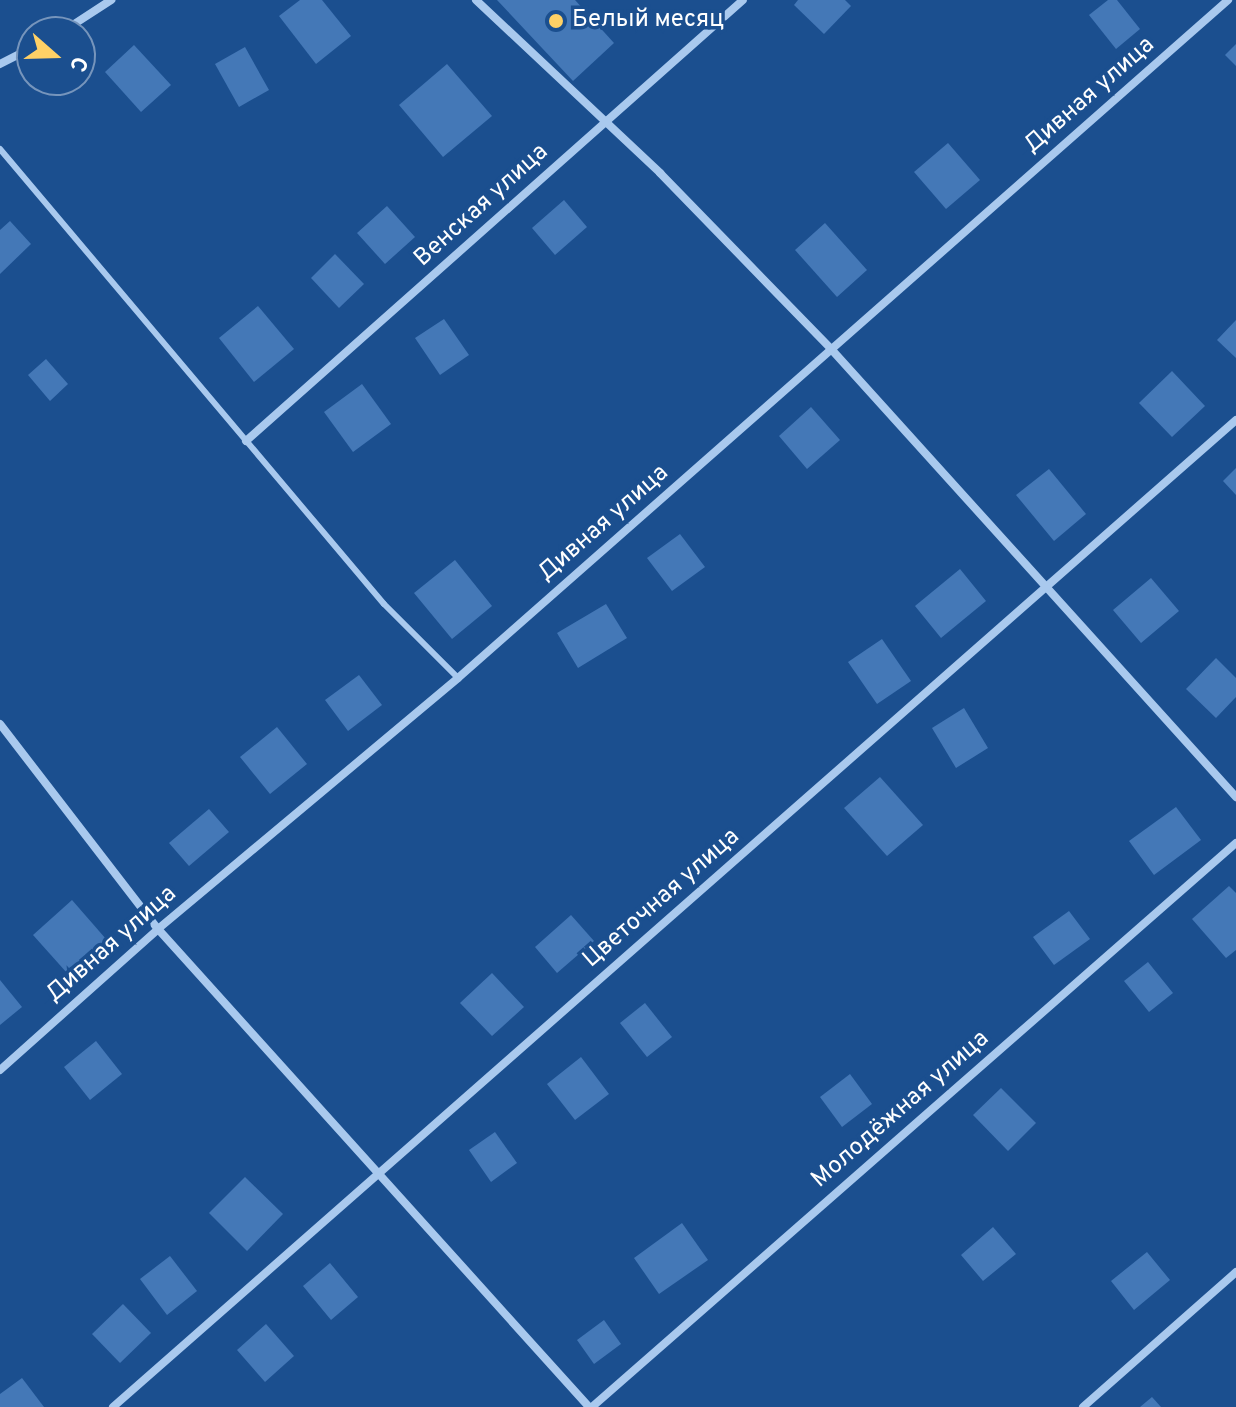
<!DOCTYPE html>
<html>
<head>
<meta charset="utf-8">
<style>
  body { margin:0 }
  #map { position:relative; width:1236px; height:1407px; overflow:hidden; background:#1b4f8f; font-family:Overpass,sans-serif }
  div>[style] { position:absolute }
  .building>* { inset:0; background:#4478b7 }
  .lane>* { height:6px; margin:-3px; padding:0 3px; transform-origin:3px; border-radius:3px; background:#a9c9ee }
  .street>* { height:8px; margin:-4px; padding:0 4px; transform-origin:4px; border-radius:4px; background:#a9c9ee }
  .dots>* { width:22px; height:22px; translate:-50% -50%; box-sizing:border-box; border:4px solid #1b4f8f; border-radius:50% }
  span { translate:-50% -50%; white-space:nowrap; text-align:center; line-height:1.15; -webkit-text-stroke:7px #1b4f8f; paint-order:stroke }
  .poi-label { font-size:24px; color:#fff }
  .left { translate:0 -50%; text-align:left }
  .street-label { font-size:24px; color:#fff }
  .north { position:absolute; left:16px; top:16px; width:80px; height:80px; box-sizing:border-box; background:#1b4f8f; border:2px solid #7695bc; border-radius:50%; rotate:110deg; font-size:22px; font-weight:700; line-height:32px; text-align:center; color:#fff }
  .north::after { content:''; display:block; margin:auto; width:28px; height:36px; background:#ffd166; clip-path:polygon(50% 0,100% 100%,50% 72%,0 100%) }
</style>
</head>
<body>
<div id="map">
  <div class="building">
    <i style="clip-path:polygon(300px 0,322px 0,351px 36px,316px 64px,279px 16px)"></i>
    <i style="clip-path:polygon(497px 0,575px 0,614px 43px,573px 81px)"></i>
    <i style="clip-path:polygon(798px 0,845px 0,851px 6px,824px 34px,794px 5px)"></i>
    <i style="clip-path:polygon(1108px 0,1117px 0,1140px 29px,1116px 49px,1089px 15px)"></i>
    <i style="clip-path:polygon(1236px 44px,1236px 66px,1225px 55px)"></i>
    <i style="clip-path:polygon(134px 45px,171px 85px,141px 112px,105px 72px)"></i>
    <i style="clip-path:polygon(245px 47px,269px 90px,239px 107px,215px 64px)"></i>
    <i style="clip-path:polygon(447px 64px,492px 116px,443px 157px,399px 105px)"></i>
    <i style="clip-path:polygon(948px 143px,980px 180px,946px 209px,914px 172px)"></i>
    <i style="clip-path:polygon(564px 200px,587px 227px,555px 255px,532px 228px)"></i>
    <i style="clip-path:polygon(387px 206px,415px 237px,385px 264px,357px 233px)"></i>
    <i style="clip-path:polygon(10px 221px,31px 244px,0 274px,0 230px)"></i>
    <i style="clip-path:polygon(825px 223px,867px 270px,837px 297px,795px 250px)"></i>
    <i style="clip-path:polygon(335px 254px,364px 284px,339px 308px,311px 278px)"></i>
    <i style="clip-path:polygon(258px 306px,294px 349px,254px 382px,219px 338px)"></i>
    <i style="clip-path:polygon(444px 319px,469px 355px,440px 375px,415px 338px)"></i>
    <i style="clip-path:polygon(1236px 320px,1236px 358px,1217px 340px)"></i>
    <i style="clip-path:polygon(46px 359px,68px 384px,50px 401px,28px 375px)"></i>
    <i style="clip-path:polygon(1172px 371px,1205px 406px,1172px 437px,1139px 403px)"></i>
    <i style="clip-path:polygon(362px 384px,391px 424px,353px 452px,324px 412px)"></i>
    <i style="clip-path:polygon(811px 407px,840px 440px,807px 469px,779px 436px)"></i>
    <i style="clip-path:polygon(1236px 468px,1236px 495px,1223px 481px)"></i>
    <i style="clip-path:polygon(1049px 469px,1086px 514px,1054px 541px,1016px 495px)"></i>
    <i style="clip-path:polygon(680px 534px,705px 567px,672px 591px,647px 558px)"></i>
    <i style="clip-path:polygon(455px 560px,492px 606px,452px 639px,414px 593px)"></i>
    <i style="clip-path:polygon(960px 569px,986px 601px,941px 638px,915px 606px)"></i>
    <i style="clip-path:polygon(1151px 578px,1179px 611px,1141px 643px,1113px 610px)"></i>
    <i style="clip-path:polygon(606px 604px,627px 638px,578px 668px,557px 633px)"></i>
    <i style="clip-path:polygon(882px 639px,911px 681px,877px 704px,848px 662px)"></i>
    <i style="clip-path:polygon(1216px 658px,1236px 678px,1236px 697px,1216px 718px,1186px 689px)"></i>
    <i style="clip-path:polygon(359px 675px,382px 705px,348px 731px,325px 700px)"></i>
    <i style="clip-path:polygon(964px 708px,988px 748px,956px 768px,932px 728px)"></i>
    <i style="clip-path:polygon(277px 727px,307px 764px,270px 794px,240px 757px)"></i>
    <i style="clip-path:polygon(880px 777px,923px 825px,887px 856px,844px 808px)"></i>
    <i style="clip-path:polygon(1176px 807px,1201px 840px,1154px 875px,1129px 841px)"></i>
    <i style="clip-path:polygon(209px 809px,229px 832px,189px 866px,169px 843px)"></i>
    <i style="clip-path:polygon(1229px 886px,1236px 893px,1236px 950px,1226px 958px,1192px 919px)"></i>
    <i style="clip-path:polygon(72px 900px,106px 939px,67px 973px,33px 935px)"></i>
    <i style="clip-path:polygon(1069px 911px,1090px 939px,1054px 965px,1033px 937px)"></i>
    <i style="clip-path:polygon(571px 915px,594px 941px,557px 973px,535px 947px)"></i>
    <i style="clip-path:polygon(1148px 962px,1173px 993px,1149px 1012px,1124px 981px)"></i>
    <i style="clip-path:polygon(492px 973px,524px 1007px,492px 1036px,460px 1003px)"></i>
    <i style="clip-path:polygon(0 980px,22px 1007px,0 1025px)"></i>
    <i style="clip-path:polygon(645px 1003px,672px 1037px,647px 1057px,620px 1023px)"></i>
    <i style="clip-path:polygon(96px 1041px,122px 1074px,90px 1100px,64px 1067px)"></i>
    <i style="clip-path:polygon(581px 1057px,609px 1094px,575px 1120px,547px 1084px)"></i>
    <i style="clip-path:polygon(850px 1074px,872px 1104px,842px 1127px,820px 1097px)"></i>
    <i style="clip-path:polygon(1001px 1088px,1036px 1123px,1008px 1151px,973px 1115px)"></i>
    <i style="clip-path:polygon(495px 1132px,517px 1163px,491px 1182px,469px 1150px)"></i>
    <i style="clip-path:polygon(245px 1177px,283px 1214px,247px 1251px,209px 1213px)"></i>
    <i style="clip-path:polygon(682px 1223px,708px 1260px,659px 1294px,634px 1258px)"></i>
    <i style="clip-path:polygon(993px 1227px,1016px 1254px,983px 1281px,961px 1255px)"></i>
    <i style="clip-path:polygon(1147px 1252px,1170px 1280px,1134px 1310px,1111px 1281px)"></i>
    <i style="clip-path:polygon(170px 1256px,197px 1291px,167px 1315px,140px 1279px)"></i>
    <i style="clip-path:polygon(330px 1263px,358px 1297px,331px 1320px,303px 1286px)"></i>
    <i style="clip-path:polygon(123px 1304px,151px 1333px,120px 1363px,92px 1334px)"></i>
    <i style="clip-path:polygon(604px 1320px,621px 1344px,594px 1364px,577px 1340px)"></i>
    <i style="clip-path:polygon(266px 1324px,294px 1356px,265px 1382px,237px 1350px)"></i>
    <i style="clip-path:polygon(22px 1378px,44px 1407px,0 1407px,0 1394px)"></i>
    <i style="clip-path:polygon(1152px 1397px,1161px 1407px,1140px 1407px)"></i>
  </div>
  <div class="lane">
    <i style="left:0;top:149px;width:595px;rotate:49.84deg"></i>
    <i style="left:384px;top:604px;width:105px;rotate:45deg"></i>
  </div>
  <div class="street">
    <i style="left:476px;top:0;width:253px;rotate:43.2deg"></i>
    <i style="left:660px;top:173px;width:247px;rotate:45.8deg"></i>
    <i style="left:832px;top:350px;width:603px;rotate:47.89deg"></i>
    <i style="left:62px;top:32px;width:59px;rotate:-33.1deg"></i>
    <i style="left:0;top:64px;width:36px;rotate:-27deg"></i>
    <i style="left:246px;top:441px;width:664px;rotate:-41.58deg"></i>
    <i style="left:0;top:724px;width:259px;rotate:52.4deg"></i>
    <i style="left:158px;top:929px;width:644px;rotate:47.96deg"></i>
    <i style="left:0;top:1070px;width:212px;rotate:-41.7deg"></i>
    <i style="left:158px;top:929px;width:391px;rotate:-39.9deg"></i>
    <i style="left:458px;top:678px;width:1026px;rotate:-41.36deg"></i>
    <i style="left:113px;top:1407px;width:1495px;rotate:-41.31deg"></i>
    <i style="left:592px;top:1407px;width:856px;rotate:-41.21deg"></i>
    <i style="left:1083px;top:1407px;width:204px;rotate:-41.4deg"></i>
  </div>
  <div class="dots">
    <i style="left:556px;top:21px;background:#ffd166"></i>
  </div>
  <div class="poi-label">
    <span class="left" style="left:572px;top:21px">Белый месяц</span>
  </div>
  <div class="street-label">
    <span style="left:1090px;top:96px;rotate:-41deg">Дивная улица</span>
    <span style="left:482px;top:206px;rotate:-42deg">Венская улица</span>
    <span style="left:604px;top:524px;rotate:-41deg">Дивная улица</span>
    <span style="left:662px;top:899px;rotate:-41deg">Цветочная улица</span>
    <span style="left:112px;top:945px;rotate:-41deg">Дивная улица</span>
    <span style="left:901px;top:1110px;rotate:-41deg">Молодёжная улица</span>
  </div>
  <div class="north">С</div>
</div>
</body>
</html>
